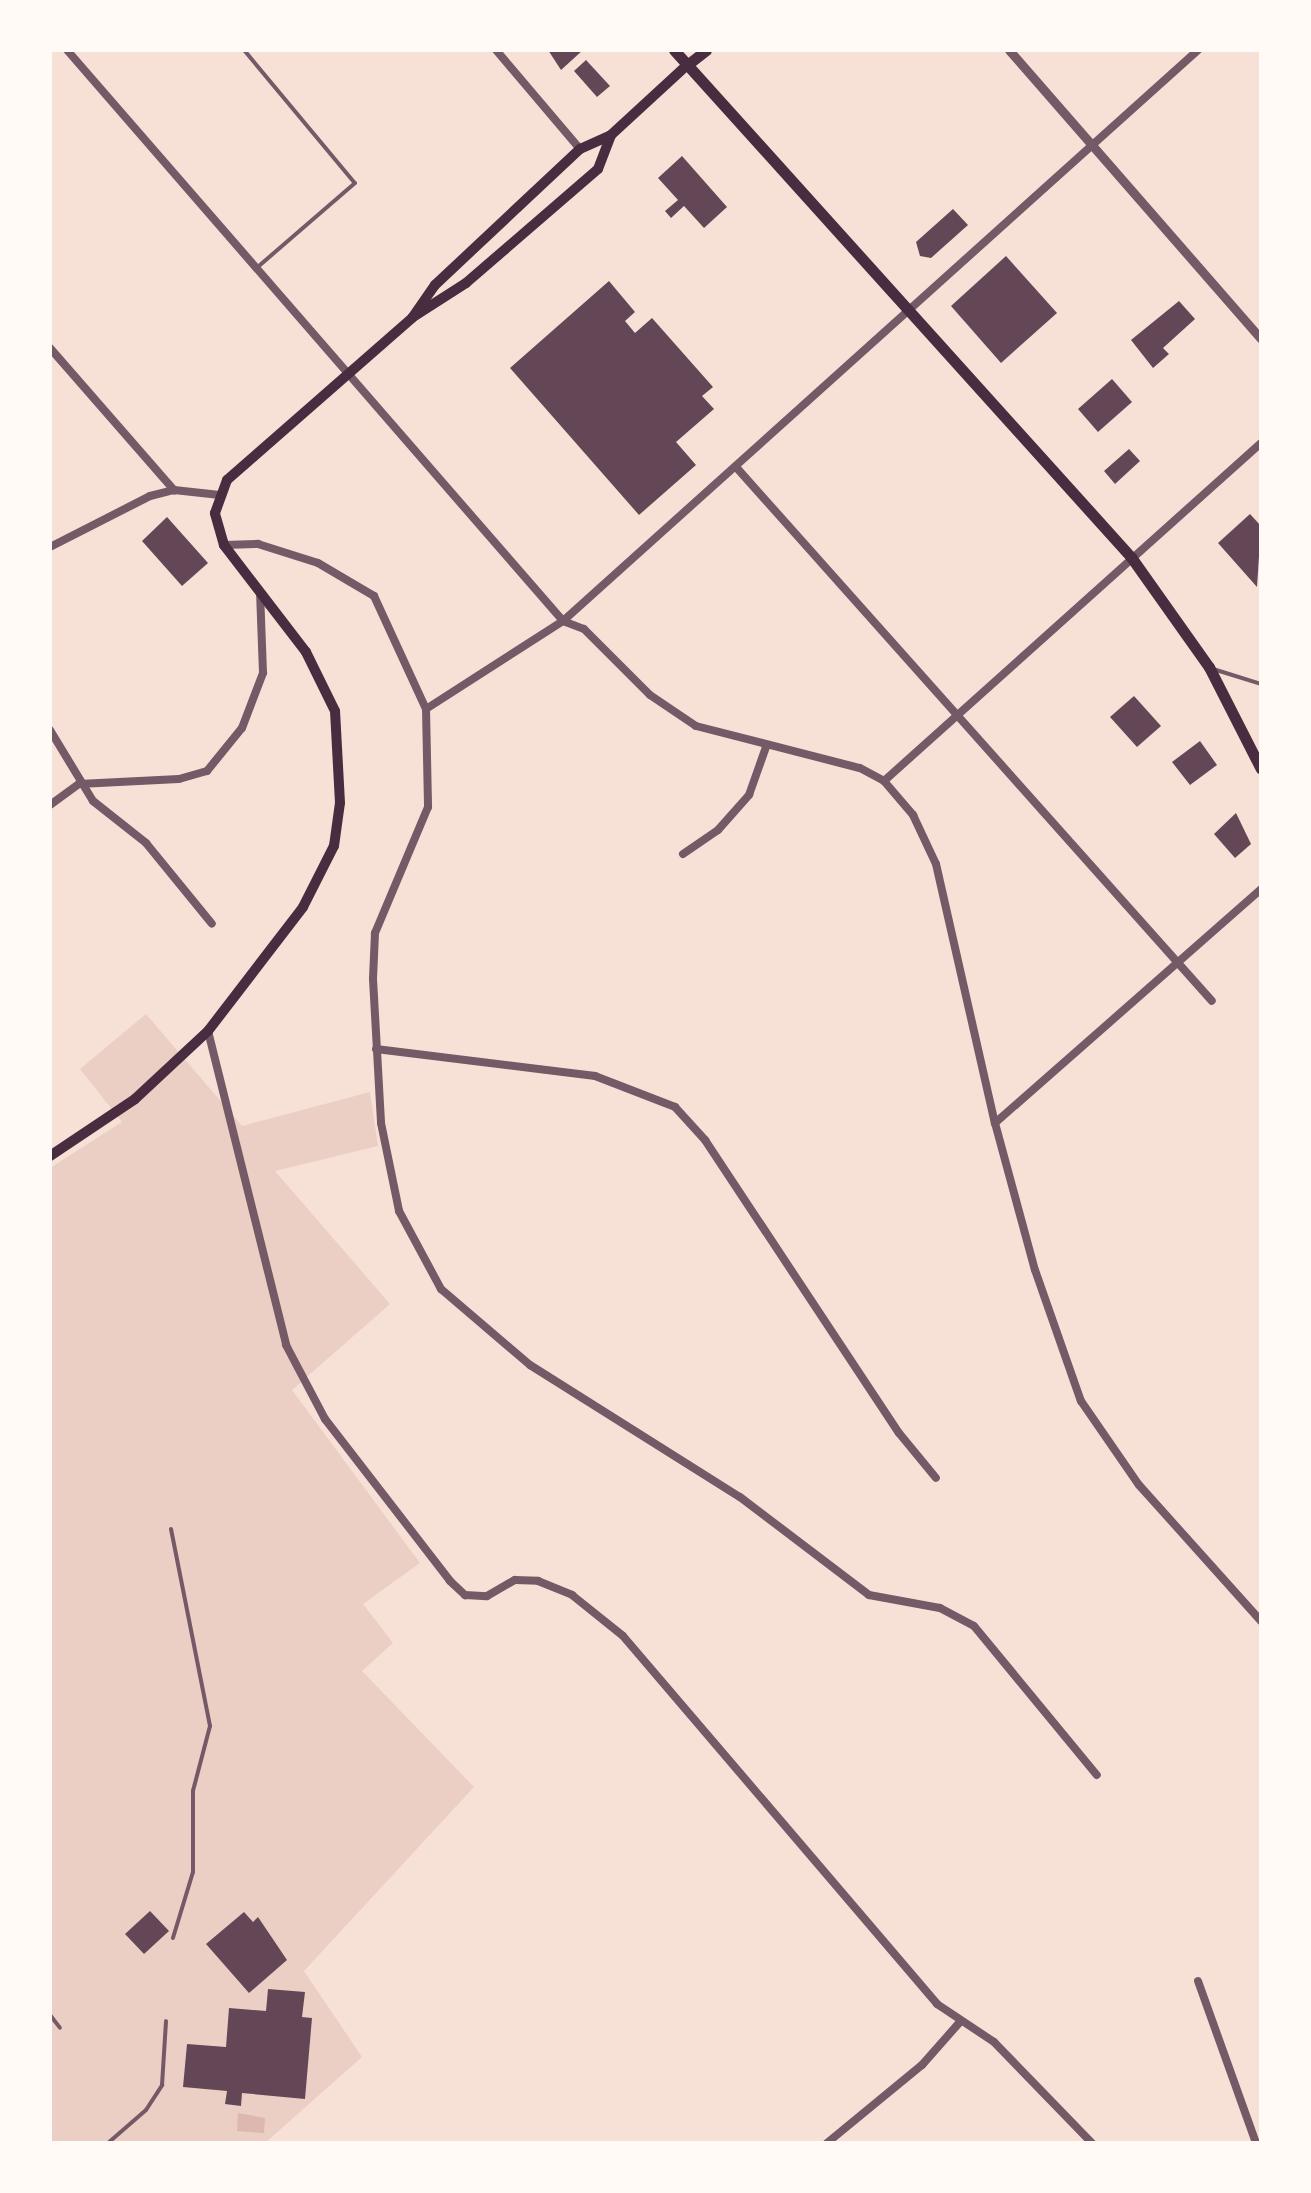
<!DOCTYPE html>
<html>
<head>
<meta charset="utf-8">
<style>
  body { margin:0 }
  #map { position:relative; width:1311px; height:2193px; overflow:hidden; background:#f7e1d7; font-family:Jost,sans-serif }
  div>[style] { position:absolute }
  .green>* { inset:0; background:#ebcfc5 }
  .water>* { inset:0; background:#dcb8b0 }
  .building>* { inset:0; background:#644757 }
  .service>* { height:4px; margin:-2px; padding:0 2px; transform-origin:2px; border-radius:2px; background:#755966 }
  .minor>* { height:8px; margin:-4px; padding:0 4px; transform-origin:4px; border-radius:4px; background:#755966 }
  .tertiary>* { height:9px; margin:-4.5px; padding:0 4.5px; transform-origin:4.5px; border-radius:4.5px; background:#755966 }
  .secondary>* { height:10px; margin:-5px; padding:0 5px; transform-origin:5px; border-radius:5px; background:#4a2c40 }
  .primary>* { height:11px; margin:-5.5px; padding:0 5.5px; transform-origin:5.5px; border-radius:5.5px; background:#4a2c40 }
  span { translate:-50% -50%; white-space:nowrap; text-align:center; line-height:1.15; -webkit-text-stroke:10px #fffaf5; paint-order:stroke }
  .frame { position:absolute; inset:0; border:52px solid #fffaf5; pointer-events:none }
</style>
</head>
<body>
<div id="map">
  <div class="green">
    <i style="clip-path:polygon(146px 1014px,242px 1126px,370px 1092px,378px 1146px,275px 1171px,390px 1304px,292px 1390px,420px 1563px,363px 1604px,393px 1643px,362px 1671px,474px 1787px,304px 1971px,362px 2057px,265px 2143px,50px 2143px,50px 1168px,122px 1122px,80px 1069px)"></i>
  </div>
  <div class="water">
    <i style="clip-path:polygon(238px 2113px,265px 2118px,264px 2133px,237px 2131px)"></i>
  </div>
  <div class="building">
    <i style="clip-path:polygon(548px 50px,583px 50px,561px 70px)"></i>
    <i style="clip-path:polygon(586px 60px,610px 86px,597px 97px,574px 71px)"></i>
    <i style="clip-path:polygon(682px 156px,727px 207px,704px 228px,684px 206px,671px 218px,665px 211px,678px 200px,658px 178px)"></i>
    <i style="clip-path:polygon(953px 209px,968px 225px,931px 258px,920px 256px,916px 242px)"></i>
    <i style="clip-path:polygon(1006px 256px,1057px 313px,1001px 363px,951px 306px)"></i>
    <i style="clip-path:polygon(609px 281px,635px 312px,625px 321px,635px 333px,652px 318px,713px 387px,702px 396px,714px 409px,676px 442px,696px 465px,639px 515px,510px 368px)"></i>
    <i style="clip-path:polygon(1179px 301px,1195px 319px,1163px 348px,1169px 354px,1153px 368px,1131px 340px)"></i>
    <i style="clip-path:polygon(1112px 379px,1132px 402px,1098px 432px,1078px 409px)"></i>
    <i style="clip-path:polygon(1129px 449px,1140px 461px,1115px 484px,1104px 471px)"></i>
    <i style="clip-path:polygon(1250px 514px,1261px 526px,1257px 587px,1218px 543px)"></i>
    <i style="clip-path:polygon(167px 517px,208px 563px,182px 586px,142px 541px)"></i>
    <i style="clip-path:polygon(1134px 696px,1161px 726px,1137px 747px,1110px 717px)"></i>
    <i style="clip-path:polygon(1200px 741px,1217px 765px,1190px 785px,1172px 762px)"></i>
    <i style="clip-path:polygon(1236px 813px,1251px 844px,1235px 858px,1214px 834px)"></i>
    <i style="clip-path:polygon(150px 1911px,169px 1931px,144px 1954px,125px 1934px)"></i>
    <i style="clip-path:polygon(244px 1912px,253px 1922px,258px 1917px,287px 1960px,249px 1993px,206px 1944px)"></i>
    <i style="clip-path:polygon(268px 1989px,305px 1992px,302px 2017px,312px 2018px,305px 2099px,242px 2093px,241px 2106px,225px 2104px,227px 2091px,183px 2087px,187px 2044px,226px 2047px,229px 2008px,266px 2011px)"></i>
  </div>
  <div class="service">
    <i style="left:244px;top:50px;width:173px;rotate:50.2deg"></i>
    <i style="left:355px;top:183px;width:127px;rotate:139.2deg"></i>
    <i style="left:1213px;top:669px;width:50px;rotate:17.4deg"></i>
    <i style="left:171px;top:1529px;width:201px;rotate:78.8deg"></i>
    <i style="left:210px;top:1726px;width:67px;rotate:104.7deg"></i>
    <i style="left:193px;top:1791px;width:81px;rotate:90deg"></i>
    <i style="left:193px;top:1872px;width:69px;rotate:106.9deg"></i>
    <i style="left:50px;top:2015px;width:16px;rotate:52deg"></i>
    <i style="left:108px;top:2143px;width:50px;rotate:-41deg"></i>
    <i style="left:146px;top:2110px;width:30px;rotate:-57deg"></i>
    <i style="left:162px;top:2085px;width:64px;rotate:-86.4deg"></i>
  </div>
  <div class="minor">
    <i style="left:67px;top:50px;width:756px;rotate:49.02deg"></i>
    <i style="left:563px;top:621px;width:22px;rotate:21deg"></i>
    <i style="left:584px;top:629px;width:93px;rotate:45deg"></i>
    <i style="left:650px;top:695px;width:55px;rotate:34deg"></i>
    <i style="left:696px;top:726px;width:169px;rotate:14.4deg"></i>
    <i style="left:860px;top:768px;width:27px;rotate:28deg"></i>
    <i style="left:884px;top:781px;width:45px;rotate:49.5deg"></i>
    <i style="left:913px;top:815px;width:54px;rotate:64.9deg"></i>
    <i style="left:936px;top:864px;width:266px;rotate:77.2deg"></i>
    <i style="left:995px;top:1123px;width:152px;rotate:74.8deg"></i>
    <i style="left:1035px;top:1270px;width:139px;rotate:70.7deg"></i>
    <i style="left:1081px;top:1401px;width:102px;rotate:55.4deg"></i>
    <i style="left:1139px;top:1485px;width:183px;rotate:48.1deg"></i>
    <i style="left:496px;top:50px;width:130px;rotate:49.7deg"></i>
    <i style="left:50px;top:348px;width:189px;rotate:48.9deg"></i>
    <i style="left:736px;top:467px;width:715px;rotate:48.29deg"></i>
    <i style="left:224px;top:545px;width:34px;rotate:-2deg"></i>
    <i style="left:258px;top:544px;width:63px;rotate:17.6deg"></i>
    <i style="left:318px;top:563px;width:65px;rotate:30.5deg"></i>
    <i style="left:374px;top:596px;width:124px;rotate:65.3deg"></i>
    <i style="left:426px;top:709px;width:98px;rotate:88.8deg"></i>
    <i style="left:428px;top:807px;width:137px;rotate:112.8deg"></i>
    <i style="left:375px;top:933px;width:46px;rotate:92.5deg"></i>
    <i style="left:373px;top:979px;width:144px;rotate:86.8deg"></i>
    <i style="left:381px;top:1123px;width:90px;rotate:78.4deg"></i>
    <i style="left:399px;top:1211px;width:89px;rotate:61.7deg"></i>
    <i style="left:441px;top:1289px;width:117px;rotate:40.5deg"></i>
    <i style="left:530px;top:1365px;width:248px;rotate:32.2deg"></i>
    <i style="left:740px;top:1497px;width:162px;rotate:37.2deg"></i>
    <i style="left:869px;top:1595px;width:72px;rotate:10.4deg"></i>
    <i style="left:940px;top:1608px;width:38px;rotate:28deg"></i>
    <i style="left:974px;top:1626px;width:193px;rotate:50.5deg"></i>
    <i style="left:50px;top:547px;width:112px;rotate:-27deg"></i>
    <i style="left:150px;top:496px;width:25px;rotate:-14deg"></i>
    <i style="left:174px;top:490px;width:46px;rotate:6.2deg"></i>
    <i style="left:426px;top:709px;width:163px;rotate:-32.7deg"></i>
    <i style="left:563px;top:621px;width:854px;rotate:-41.96deg"></i>
    <i style="left:50px;top:730px;width:83px;rotate:58.8deg"></i>
    <i style="left:93px;top:801px;width:68px;rotate:38.4deg"></i>
    <i style="left:146px;top:843px;width:104px;rotate:50.8deg"></i>
    <i style="left:884px;top:781px;width:506px;rotate:-41.88deg"></i>
    <i style="left:50px;top:805px;width:36px;rotate:-36deg"></i>
    <i style="left:79px;top:784px;width:100px;rotate:-2.9deg"></i>
    <i style="left:179px;top:779px;width:29px;rotate:-16deg"></i>
    <i style="left:207px;top:771px;width:55px;rotate:-50.9deg"></i>
    <i style="left:242px;top:728px;width:59px;rotate:-69.1deg"></i>
    <i style="left:263px;top:673px;width:81px;rotate:-92.1deg"></i>
    <i style="left:683px;top:854px;width:42px;rotate:-34.4deg"></i>
    <i style="left:718px;top:830px;width:47px;rotate:-48.5deg"></i>
    <i style="left:749px;top:795px;width:51px;rotate:-70.5deg"></i>
    <i style="left:208px;top:1031px;width:324px;rotate:76deg"></i>
    <i style="left:286px;top:1345px;width:84px;rotate:62.2deg"></i>
    <i style="left:325px;top:1419px;width:205px;rotate:52.3deg"></i>
    <i style="left:450px;top:1581px;width:21px;rotate:43deg"></i>
    <i style="left:465px;top:1595px;width:22px;rotate:3deg"></i>
    <i style="left:487px;top:1596px;width:32px;rotate:-30deg"></i>
    <i style="left:515px;top:1580px;width:23px;rotate:2deg"></i>
    <i style="left:538px;top:1581px;width:37px;rotate:22deg"></i>
    <i style="left:572px;top:1595px;width:65px;rotate:38.8deg"></i>
    <i style="left:623px;top:1636px;width:484px;rotate:49.5deg"></i>
    <i style="left:937px;top:2004px;width:69px;rotate:33.7deg"></i>
    <i style="left:994px;top:2042px;width:141px;rotate:45.9deg"></i>
    <i style="left:376px;top:1049px;width:221px;rotate:7deg"></i>
    <i style="left:595px;top:1076px;width:86px;rotate:21.2deg"></i>
    <i style="left:675px;top:1107px;width:45px;rotate:47.7deg"></i>
    <i style="left:705px;top:1140px;width:351px;rotate:56.5deg"></i>
    <i style="left:899px;top:1433px;width:58px;rotate:50.6deg"></i>
    <i style="left:995px;top:1123px;width:354px;rotate:-41.3deg"></i>
    <i style="left:1198px;top:1981px;width:172px;rotate:70.3deg"></i>
    <i style="left:827px;top:2143px;width:123px;rotate:-39.4deg"></i>
    <i style="left:922px;top:2065px;width:56px;rotate:-48.6deg"></i>
  </div>
  <div class="tertiary">
    <i style="left:1009px;top:50px;width:383px;rotate:48.9deg"></i>
  </div>
  <div class="secondary">
    <i style="left:413px;top:317px;width:63px;rotate:-32.7deg"></i>
    <i style="left:466px;top:283px;width:174px;rotate:-40.8deg"></i>
    <i style="left:598px;top:169px;width:36px;rotate:-69deg"></i>
    <i style="left:50px;top:1156px;width:102px;rotate:-33.8deg"></i>
    <i style="left:135px;top:1099px;width:100px;rotate:-43deg"></i>
    <i style="left:208px;top:1031px;width:156px;rotate:-52.5deg"></i>
    <i style="left:303px;top:907px;width:68px;rotate:-63.1deg"></i>
    <i style="left:334px;top:846px;width:43px;rotate:-82.1deg"></i>
    <i style="left:340px;top:803px;width:92px;rotate:-93.1deg"></i>
    <i style="left:335px;top:711px;width:66px;rotate:-116.2deg"></i>
    <i style="left:306px;top:652px;width:135px;rotate:-127.5deg"></i>
    <i style="left:224px;top:545px;width:33px;rotate:-106deg"></i>
    <i style="left:215px;top:513px;width:35px;rotate:-70deg"></i>
    <i style="left:227px;top:480px;width:246px;rotate:-41.2deg"></i>
    <i style="left:412px;top:318px;width:40px;rotate:-55.1deg"></i>
    <i style="left:435px;top:285px;width:199px;rotate:-43.2deg"></i>
    <i style="left:580px;top:149px;width:34px;rotate:-24deg"></i>
    <i style="left:611px;top:135px;width:103px;rotate:-42.6deg"></i>
  </div>
  <div class="primary">
    <i style="left:674px;top:50px;width:683px;rotate:47.97deg"></i>
    <i style="left:1131px;top:557px;width:135px;rotate:54.7deg"></i>
    <i style="left:1209px;top:667px;width:114px;rotate:63deg"></i>
    <i style="left:687px;top:65px;width:24px;rotate:-38deg"></i>
  </div>
  <div class="frame"></div>
</div>
</body>
</html>
